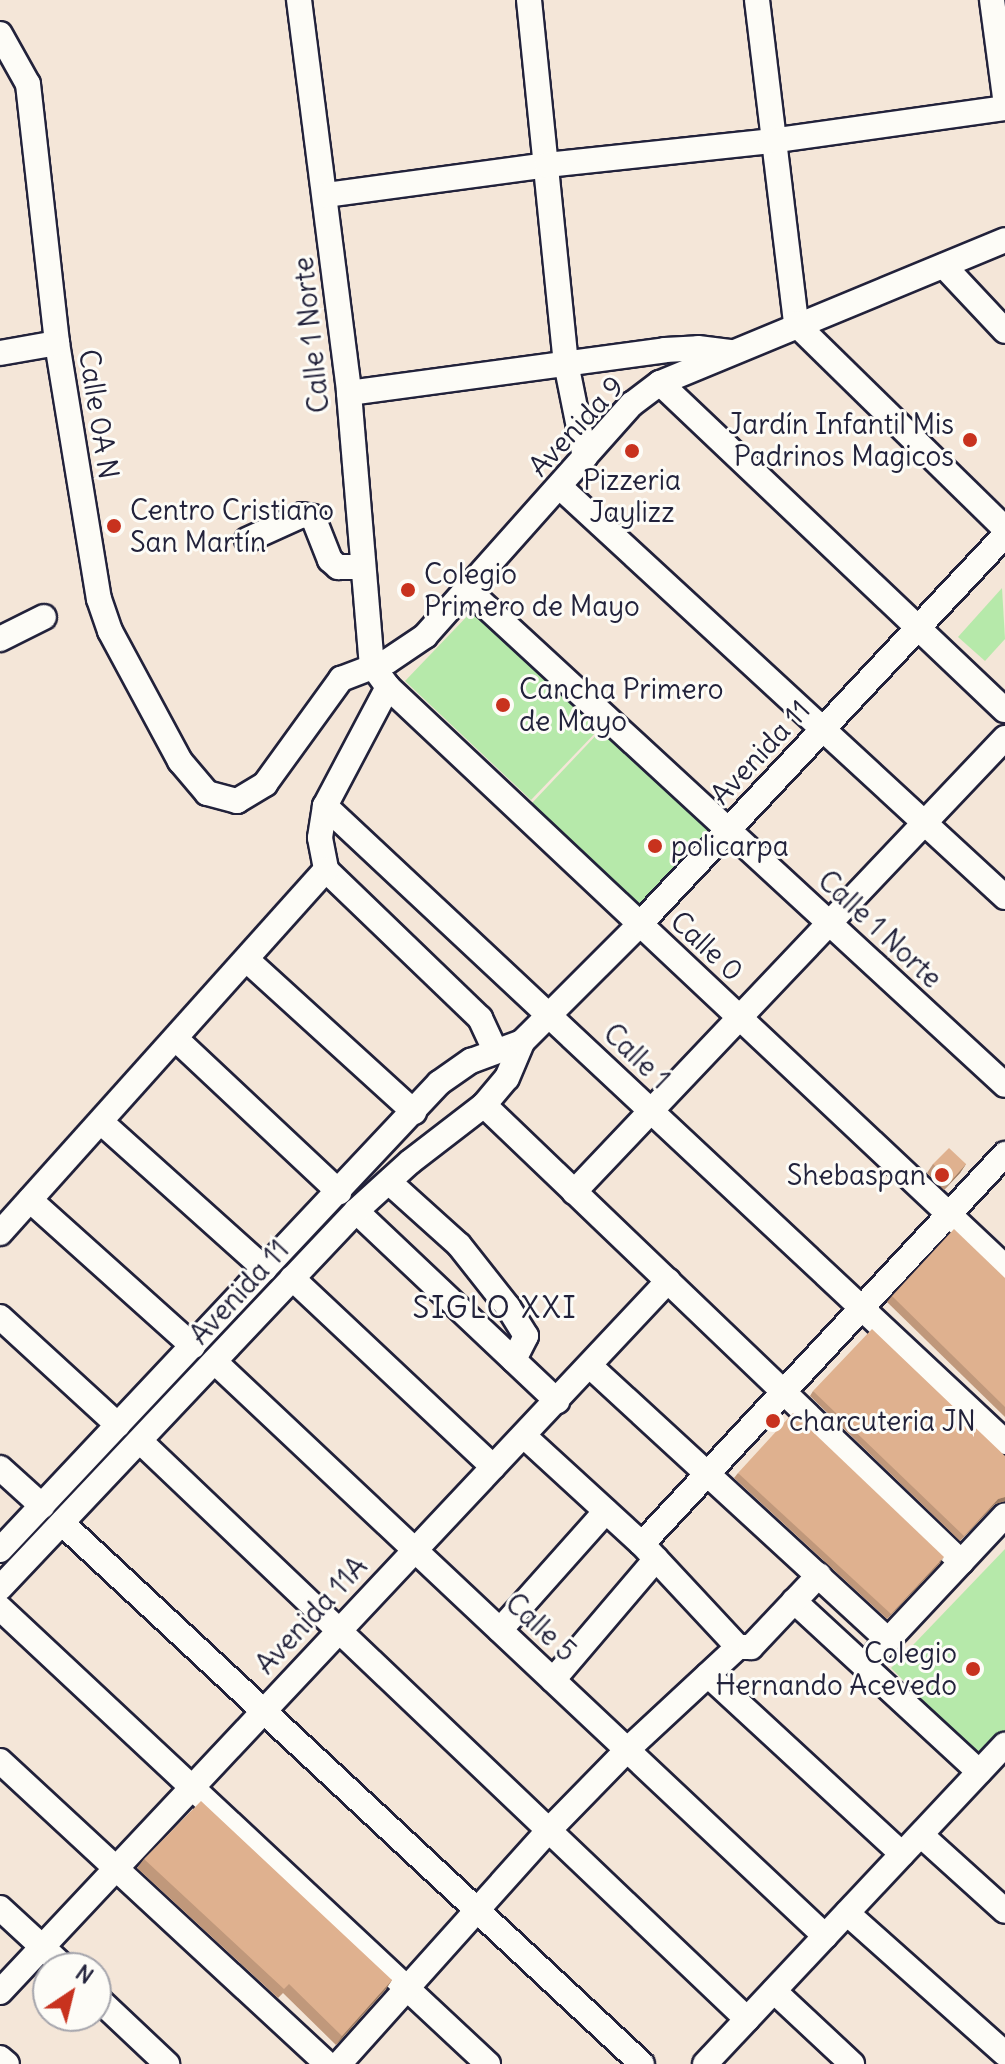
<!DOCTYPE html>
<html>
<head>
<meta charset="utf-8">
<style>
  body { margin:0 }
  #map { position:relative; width:1005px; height:2064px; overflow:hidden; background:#f4e6d8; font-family:Delius,sans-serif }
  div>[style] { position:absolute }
  .green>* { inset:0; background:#b6e9aa }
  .roads { filter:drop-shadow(2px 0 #22223b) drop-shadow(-2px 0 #22223b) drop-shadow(0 2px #22223b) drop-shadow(0 -2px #22223b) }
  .minor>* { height:24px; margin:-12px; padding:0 12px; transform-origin:12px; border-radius:12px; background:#fdfcf7 }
  .wall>* { inset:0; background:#c0987b }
  .shaded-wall>* { inset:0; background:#9c7c64 }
  .building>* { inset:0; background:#dfb18f }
  .dots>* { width:22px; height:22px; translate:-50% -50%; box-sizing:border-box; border:4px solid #fdfcf7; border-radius:50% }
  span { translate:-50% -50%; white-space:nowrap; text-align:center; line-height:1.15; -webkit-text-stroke:6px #fdfcf7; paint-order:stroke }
  .street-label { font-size:28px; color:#22223b }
  .poi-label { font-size:28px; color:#22223b }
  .right { translate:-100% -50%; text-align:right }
  .left { translate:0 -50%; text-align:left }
  .neighbourhood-label { font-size:30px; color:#22223b; letter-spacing:2px }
  .north { position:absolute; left:32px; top:1952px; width:80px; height:80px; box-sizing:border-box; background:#fdfcf7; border:2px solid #a5a5ac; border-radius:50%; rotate:35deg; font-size:22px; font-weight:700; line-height:32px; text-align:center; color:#22223b }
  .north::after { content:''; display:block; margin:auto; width:28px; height:36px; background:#c8321e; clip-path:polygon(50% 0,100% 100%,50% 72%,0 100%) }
</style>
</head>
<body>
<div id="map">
  <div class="green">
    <i style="clip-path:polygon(1002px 588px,1005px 639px,985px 661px,958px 637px)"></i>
    <i style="clip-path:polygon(474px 609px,600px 728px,531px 800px,405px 681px)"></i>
    <i style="clip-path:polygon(602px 729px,713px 835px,643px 909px,532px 803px)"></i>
    <i style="clip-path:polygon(1005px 1549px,1005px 1742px,986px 1763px,891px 1668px)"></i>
  </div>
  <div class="roads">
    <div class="minor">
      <i style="left:299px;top:0;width:396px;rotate:82.7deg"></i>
      <i style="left:349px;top:393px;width:273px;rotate:85.2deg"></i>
      <i style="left:529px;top:0;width:365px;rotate:84.2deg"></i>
      <i style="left:566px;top:363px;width:96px;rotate:78.6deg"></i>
      <i style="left:757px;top:0;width:326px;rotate:83.1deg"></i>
      <i style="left:796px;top:324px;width:293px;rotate:44.4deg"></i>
      <i style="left:992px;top:0;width:98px;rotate:82.4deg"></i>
      <i style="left:0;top:34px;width:57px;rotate:60.8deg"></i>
      <i style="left:28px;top:84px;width:261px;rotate:83.6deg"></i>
      <i style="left:57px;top:343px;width:259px;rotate:80.7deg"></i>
      <i style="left:99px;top:599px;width:34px;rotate:71deg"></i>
      <i style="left:110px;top:631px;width:148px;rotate:61.7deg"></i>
      <i style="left:180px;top:761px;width:42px;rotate:49.8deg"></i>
      <i style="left:207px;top:793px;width:31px;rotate:15deg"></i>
      <i style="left:237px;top:801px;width:33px;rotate:-31deg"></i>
      <i style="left:265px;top:784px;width:130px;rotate:-54.1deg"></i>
      <i style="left:341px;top:679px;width:50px;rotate:-21deg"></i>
      <i style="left:388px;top:661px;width:45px;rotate:-34deg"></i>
      <i style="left:425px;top:636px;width:311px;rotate:-48.3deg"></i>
      <i style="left:632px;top:404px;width:35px;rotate:-37deg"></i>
      <i style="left:660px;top:383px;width:373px;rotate:-22.5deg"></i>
      <i style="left:326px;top:195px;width:223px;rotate:-7.7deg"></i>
      <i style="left:547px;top:165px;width:225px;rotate:-6.1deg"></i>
      <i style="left:771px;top:141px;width:236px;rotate:-8deg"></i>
      <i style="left:944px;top:266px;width:89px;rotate:46.8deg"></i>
      <i style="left:0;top:353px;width:58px;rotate:-10deg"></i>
      <i style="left:660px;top:383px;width:475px;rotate:43.5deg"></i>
      <i style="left:349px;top:393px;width:319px;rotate:-7.7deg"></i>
      <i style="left:665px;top:350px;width:33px;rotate:-3deg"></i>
      <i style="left:698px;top:348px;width:34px;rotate:7deg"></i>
      <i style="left:560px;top:487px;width:605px;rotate:42.66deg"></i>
      <i style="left:247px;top:540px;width:60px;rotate:-24.4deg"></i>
      <i style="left:302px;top:515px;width:11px;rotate:10deg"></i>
      <i style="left:313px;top:517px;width:46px;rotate:68.4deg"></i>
      <i style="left:330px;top:560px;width:11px;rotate:41deg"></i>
      <i style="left:338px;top:567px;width:24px"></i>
      <i style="left:468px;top:590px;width:730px;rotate:42.67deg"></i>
      <i style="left:0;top:639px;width:49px;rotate:-26.6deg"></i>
      <i style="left:372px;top:665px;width:27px;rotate:54deg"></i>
      <i style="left:388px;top:687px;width:847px;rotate:43.23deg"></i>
      <i style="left:388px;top:687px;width:135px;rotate:117.9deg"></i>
      <i style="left:325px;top:806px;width:32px;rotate:99deg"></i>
      <i style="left:320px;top:838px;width:33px;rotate:79deg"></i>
      <i style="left:326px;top:870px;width:214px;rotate:43.9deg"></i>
      <i style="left:480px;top:1018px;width:35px;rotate:65deg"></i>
      <i style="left:325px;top:806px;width:931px;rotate:43.09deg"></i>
      <i style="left:247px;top:960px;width:226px;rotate:42.3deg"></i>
      <i style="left:176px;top:1039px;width:224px;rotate:43.2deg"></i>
      <i style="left:484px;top:1105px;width:661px;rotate:43.77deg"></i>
      <i style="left:101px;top:1122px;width:220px;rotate:41.9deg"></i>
      <i style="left:389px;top:1182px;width:94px;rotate:42deg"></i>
      <i style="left:459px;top:1245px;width:79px;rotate:51.7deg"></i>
      <i style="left:508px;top:1307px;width:34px;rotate:58deg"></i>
      <i style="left:526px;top:1336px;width:27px;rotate:117deg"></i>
      <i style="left:574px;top:1192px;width:626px;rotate:-46.49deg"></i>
      <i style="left:30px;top:1200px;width:219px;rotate:41.9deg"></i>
      <i style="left:356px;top:1211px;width:277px;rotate:43.4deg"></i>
      <i style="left:0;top:1233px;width:488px;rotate:-48.1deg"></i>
      <i style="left:292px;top:1278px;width:276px;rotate:43.2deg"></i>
      <i style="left:0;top:1317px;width:160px;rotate:42.5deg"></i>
      <i style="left:215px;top:1362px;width:838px;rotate:43.26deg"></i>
      <i style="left:590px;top:1366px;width:405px;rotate:42.6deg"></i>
      <i style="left:524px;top:1436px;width:160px;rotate:42.5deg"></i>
      <i style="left:642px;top:1544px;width:141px;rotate:47deg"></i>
      <i style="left:141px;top:1442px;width:837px;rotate:43.6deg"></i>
      <i style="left:0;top:1468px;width:57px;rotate:42.1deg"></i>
      <i style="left:62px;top:1523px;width:793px;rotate:43.01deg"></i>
      <i style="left:642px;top:1544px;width:533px;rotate:-47.05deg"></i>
      <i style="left:0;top:1550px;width:641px;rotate:-46.77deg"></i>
      <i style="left:439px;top:1083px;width:39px;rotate:-35deg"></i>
      <i style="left:471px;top:1061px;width:54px;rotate:-20.4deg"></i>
      <i style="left:0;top:1588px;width:519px;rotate:-46.64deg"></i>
      <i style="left:356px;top:1211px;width:73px;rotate:-42.2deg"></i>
      <i style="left:410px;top:1162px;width:93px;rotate:-37.6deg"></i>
      <i style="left:484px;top:1105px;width:35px;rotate:-50deg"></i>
      <i style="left:507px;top:1078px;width:39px;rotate:-67deg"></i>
      <i style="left:522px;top:1042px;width:167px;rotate:-45deg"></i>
      <i style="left:640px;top:924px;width:533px;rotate:-46.82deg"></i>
      <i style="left:794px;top:1601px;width:252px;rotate:42.7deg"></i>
      <i style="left:0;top:1608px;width:668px;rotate:43.06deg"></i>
      <i style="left:500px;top:1630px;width:159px;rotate:-48.3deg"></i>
      <i style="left:877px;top:1652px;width:187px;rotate:-46.9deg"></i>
      <i style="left:708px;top:1675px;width:264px;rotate:42.7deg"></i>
      <i style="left:553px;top:1680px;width:159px;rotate:-49.6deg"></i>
      <i style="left:0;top:1761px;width:446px;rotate:42.8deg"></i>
      <i style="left:921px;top:1835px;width:113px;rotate:42.1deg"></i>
      <i style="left:0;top:1908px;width:88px;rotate:42.7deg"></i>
      <i style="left:847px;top:1913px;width:212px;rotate:41.7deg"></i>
      <i style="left:774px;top:1991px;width:107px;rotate:43.1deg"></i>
      <i style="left:0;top:1992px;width:976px;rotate:-46.79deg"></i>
      <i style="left:96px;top:1997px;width:98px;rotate:43.3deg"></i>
      <i style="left:0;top:2058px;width:9px;rotate:41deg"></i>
      <i style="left:339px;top:2064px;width:314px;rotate:-48.1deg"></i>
      <i style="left:549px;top:1830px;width:112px;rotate:-45.7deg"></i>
      <i style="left:627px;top:1750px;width:151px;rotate:-42.9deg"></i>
      <i style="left:738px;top:1647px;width:13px"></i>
      <i style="left:751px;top:1647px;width:99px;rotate:-46.6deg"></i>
      <i style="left:705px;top:2064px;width:438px;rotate:-46.8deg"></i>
    </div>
  </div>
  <div class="wall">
    <i style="clip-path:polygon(933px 1164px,966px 1164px,960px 1173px,944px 1190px,927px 1173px)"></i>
    <i style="clip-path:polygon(1005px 1278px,1005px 1417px,887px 1302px,892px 1296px)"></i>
    <i style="clip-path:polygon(813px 1391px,1005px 1456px,1005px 1501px,995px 1504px,960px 1541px,810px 1396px)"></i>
    <i style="clip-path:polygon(738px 1473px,940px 1563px,887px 1619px,734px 1478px)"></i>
    <i style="clip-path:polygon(144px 1859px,392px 1980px,386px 1989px,336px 2045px,283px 1993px,278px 1998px,137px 1868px)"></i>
  </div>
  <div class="shaded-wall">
    <i style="clip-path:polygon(966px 1164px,960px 1173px,944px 1190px,951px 1181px)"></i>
    <i style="clip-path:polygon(1005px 1497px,1005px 1501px,995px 1504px,960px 1541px,998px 1499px)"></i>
    <i style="clip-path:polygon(944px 1557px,940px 1563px,887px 1619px,891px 1614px)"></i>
    <i style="clip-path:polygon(392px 1980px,386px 1989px,336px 2045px,342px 2036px)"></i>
  </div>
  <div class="building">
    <i style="clip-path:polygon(949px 1148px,966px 1164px,951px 1181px,933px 1164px)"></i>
    <i style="clip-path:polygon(954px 1229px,1005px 1278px,1005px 1407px,892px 1296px)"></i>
    <i style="clip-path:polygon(872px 1329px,1005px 1456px,1005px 1497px,998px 1499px,964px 1536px,813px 1391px)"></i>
    <i style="clip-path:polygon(793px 1413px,944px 1557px,891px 1614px,738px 1473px)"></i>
    <i style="clip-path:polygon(201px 1801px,392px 1980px,342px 2036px,289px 1984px,284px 1989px,144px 1859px)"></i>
  </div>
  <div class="dots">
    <i style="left:970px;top:440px;background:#c8321e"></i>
    <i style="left:632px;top:451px;background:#c8321e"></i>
    <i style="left:114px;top:526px;background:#c8321e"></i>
    <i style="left:408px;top:590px;background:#c8321e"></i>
    <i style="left:503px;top:705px;background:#c8321e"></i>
    <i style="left:655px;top:846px;background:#c8321e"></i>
    <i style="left:942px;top:1175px;background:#c8321e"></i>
    <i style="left:773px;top:1421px;background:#c8321e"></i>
    <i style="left:973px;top:1669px;background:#c8321e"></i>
  </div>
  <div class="street-label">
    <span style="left:311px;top:335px;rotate:-96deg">Calle 1 Norte</span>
    <span style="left:99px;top:414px;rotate:81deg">Calle 0A N</span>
    <span style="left:576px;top:426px;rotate:-47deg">Avenida 9</span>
    <span style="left:760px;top:752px;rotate:-47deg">Avenida 11</span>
    <span style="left:880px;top:929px;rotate:43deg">Calle 1 Norte</span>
    <span style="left:707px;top:946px;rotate:43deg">Calle 0</span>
    <span style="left:637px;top:1056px;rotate:44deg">Calle 1</span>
    <span style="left:239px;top:1292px;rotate:-47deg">Avenida 11</span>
    <span style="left:311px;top:1615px;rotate:-47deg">Avenida 11A</span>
    <span style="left:541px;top:1627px;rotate:43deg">Calle 5</span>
  </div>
  <div class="poi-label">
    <span class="right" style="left:954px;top:440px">Jardín Infantil Mis<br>Padrinos Magicos</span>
    <span style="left:632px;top:496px">Pizzeria<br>Jaylizz</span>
    <span class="left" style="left:130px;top:526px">Centro Cristiano<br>San Martín</span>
    <span class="left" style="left:424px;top:590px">Colegio<br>Primero de Mayo</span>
    <span class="left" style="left:519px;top:705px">Cancha Primero<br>de Mayo</span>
    <span class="left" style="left:671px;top:846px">policarpa</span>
    <span class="right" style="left:926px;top:1175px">Shebaspan</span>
    <span class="left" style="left:789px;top:1421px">charcuteria JN</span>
    <span class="right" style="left:957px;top:1669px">Colegio<br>Hernando Acevedo</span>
  </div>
  <div class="neighbourhood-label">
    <span style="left:495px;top:1307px">SIGLO XXI</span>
  </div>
  <div class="north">N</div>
</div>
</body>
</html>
